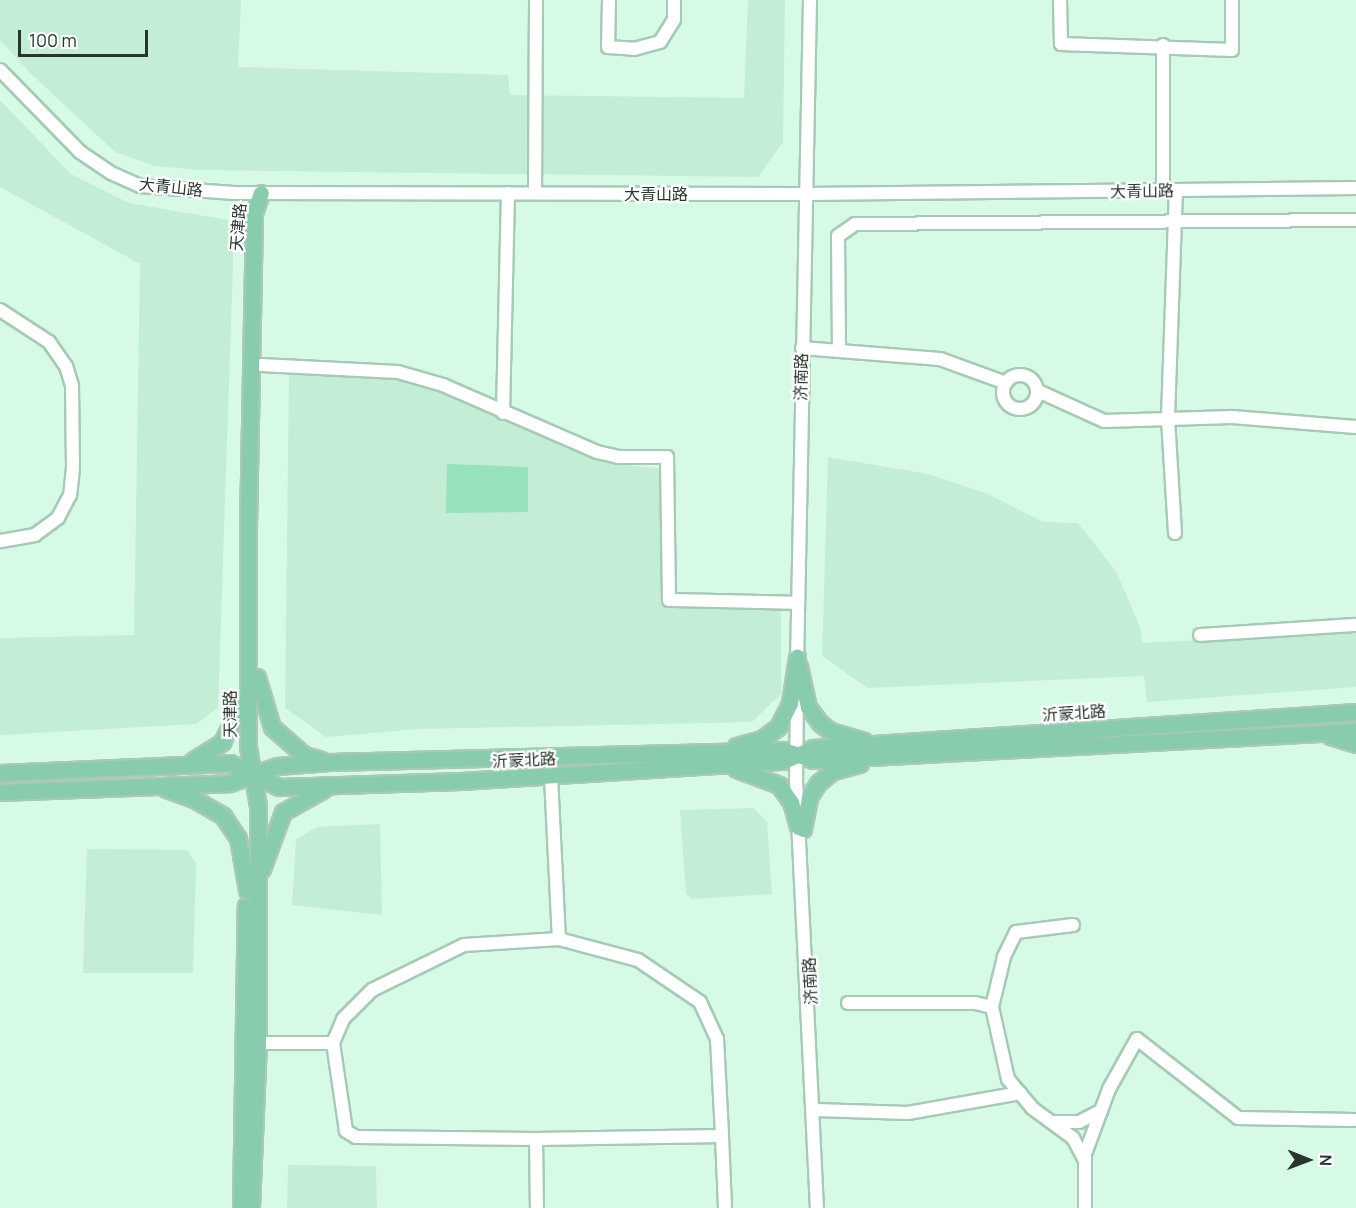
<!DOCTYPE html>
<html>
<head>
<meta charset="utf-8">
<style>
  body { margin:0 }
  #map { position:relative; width:1356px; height:1208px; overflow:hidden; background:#d7fae6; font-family:Manrope,"Noto Sans SC",sans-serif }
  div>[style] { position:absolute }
  .built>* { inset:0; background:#c4edd6 }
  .green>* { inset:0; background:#96e2ba }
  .roads { filter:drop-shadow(2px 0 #a7c9b6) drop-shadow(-2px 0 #a7c9b6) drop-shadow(0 2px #a7c9b6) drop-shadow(0 -2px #a7c9b6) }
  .minor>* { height:12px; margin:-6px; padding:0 6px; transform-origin:6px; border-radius:6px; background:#fff }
  .minor>.ring { margin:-6px; padding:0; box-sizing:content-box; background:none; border:12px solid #fff; border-radius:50% }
  .major>* { height:15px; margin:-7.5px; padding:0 7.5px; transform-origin:7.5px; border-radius:7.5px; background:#89cbad }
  span { translate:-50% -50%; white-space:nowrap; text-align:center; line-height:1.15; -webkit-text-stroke:4.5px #fff; paint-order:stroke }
  .street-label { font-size:16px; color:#28362e }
  .north { position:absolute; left:1278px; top:1130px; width:60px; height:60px; -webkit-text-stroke:4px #fff; paint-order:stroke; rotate:91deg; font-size:16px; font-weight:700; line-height:24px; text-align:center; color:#28362e }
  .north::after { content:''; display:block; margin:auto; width:21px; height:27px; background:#28362e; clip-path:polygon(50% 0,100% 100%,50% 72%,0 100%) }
  .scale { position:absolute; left:18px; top:30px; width:130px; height:27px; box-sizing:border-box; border:3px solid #28362e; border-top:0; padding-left:8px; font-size:18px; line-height:21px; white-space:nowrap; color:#28362e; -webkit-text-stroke:4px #fff; paint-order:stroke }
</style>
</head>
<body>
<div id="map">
  <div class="built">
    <i style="clip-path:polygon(0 0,241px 0,238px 67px,508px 75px,510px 95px,744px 98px,748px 0,785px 0,783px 142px,758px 177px,200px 170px,155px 166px,115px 152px,30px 73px,0 40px)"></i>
    <i style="clip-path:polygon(0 100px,71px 174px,129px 203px,228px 220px,234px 236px,218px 708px,196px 724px,0 735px,0 638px,134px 635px,140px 264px,0 187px)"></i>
    <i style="clip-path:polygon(289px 370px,364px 371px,429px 385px,608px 463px,663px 469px,665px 605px,781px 608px,781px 694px,752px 722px,419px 729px,326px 737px,285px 708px)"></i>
    <i style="clip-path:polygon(828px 457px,928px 474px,988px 494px,1043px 522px,1078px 523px,1116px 571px,1140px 627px,1142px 643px,1356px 632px,1356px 687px,1147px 702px,1144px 676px,868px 688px,822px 656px)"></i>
    <i style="clip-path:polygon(754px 808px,767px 822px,772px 894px,693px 899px,686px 894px,680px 810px)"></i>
    <i style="clip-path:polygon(380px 824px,382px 915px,292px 905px,296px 839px,317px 827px)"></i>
    <i style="clip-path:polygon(87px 849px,187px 850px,196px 864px,193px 973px,83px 973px)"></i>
    <i style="clip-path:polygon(288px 1165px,376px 1166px,377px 1208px,287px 1208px)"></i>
  </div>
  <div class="green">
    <i style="clip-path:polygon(447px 464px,528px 467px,528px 512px,446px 513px)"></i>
  </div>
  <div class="roads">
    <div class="minor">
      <i style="left:609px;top:0;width:47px;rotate:91.2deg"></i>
      <i style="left:608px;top:47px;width:26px;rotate:4deg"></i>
      <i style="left:634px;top:49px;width:27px;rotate:-15deg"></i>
      <i style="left:660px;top:42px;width:26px;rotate:-58deg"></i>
      <i style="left:674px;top:20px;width:20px;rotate:-90deg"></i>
      <i style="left:1060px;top:0;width:44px;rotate:88.7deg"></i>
      <i style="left:1061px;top:44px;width:171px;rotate:2deg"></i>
      <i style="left:1232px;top:50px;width:50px;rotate:-90deg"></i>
      <i style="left:1163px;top:45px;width:145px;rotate:90deg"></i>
      <i style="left:0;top:70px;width:115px;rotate:45.7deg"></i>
      <i style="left:80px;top:152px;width:37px;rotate:34deg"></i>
      <i style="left:111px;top:173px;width:32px;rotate:24deg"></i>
      <i style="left:140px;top:186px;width:94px;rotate:4.3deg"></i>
      <i style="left:234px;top:193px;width:570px;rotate:0.1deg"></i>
      <i style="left:804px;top:194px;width:552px;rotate:-0.62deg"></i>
      <i style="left:535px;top:193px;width:193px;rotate:-89.7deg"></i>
      <i style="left:0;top:310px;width:59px;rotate:33.1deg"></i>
      <i style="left:49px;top:342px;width:29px;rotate:55deg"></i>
      <i style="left:66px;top:366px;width:21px;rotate:73deg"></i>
      <i style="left:72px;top:386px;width:82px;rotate:89.3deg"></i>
      <i style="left:73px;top:468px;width:27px;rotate:96deg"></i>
      <i style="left:70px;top:495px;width:26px;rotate:118deg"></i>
      <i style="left:58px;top:518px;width:29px;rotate:144deg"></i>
      <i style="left:35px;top:535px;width:36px;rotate:170deg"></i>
      <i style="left:802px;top:348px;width:138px;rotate:4.6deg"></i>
      <i style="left:940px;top:359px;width:70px;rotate:20deg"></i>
      <i style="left:839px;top:350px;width:114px;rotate:-90.5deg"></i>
      <i style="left:838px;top:236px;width:21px;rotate:-35deg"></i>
      <i style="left:855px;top:224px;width:501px;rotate:-0.46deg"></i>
      <i style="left:261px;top:365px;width:137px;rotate:2.9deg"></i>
      <i style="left:398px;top:372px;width:47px;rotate:16.1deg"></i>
      <i style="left:443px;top:385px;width:168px;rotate:23.5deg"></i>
      <i style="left:597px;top:452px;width:22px;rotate:13deg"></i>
      <i style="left:618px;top:457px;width:49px"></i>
      <i style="left:667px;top:457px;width:143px;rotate:89.2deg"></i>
      <i style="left:669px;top:600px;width:129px;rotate:1.3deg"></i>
      <i class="ring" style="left:1003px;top:375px;width:22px;height:22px"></i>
      <i style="left:1038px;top:391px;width:72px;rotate:24.4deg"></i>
      <i style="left:1104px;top:421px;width:128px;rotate:-1.8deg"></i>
      <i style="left:1232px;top:417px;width:124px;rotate:4.6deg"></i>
      <i style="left:503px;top:413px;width:220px;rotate:-88.7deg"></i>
      <i style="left:1175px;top:533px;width:115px;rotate:-93.5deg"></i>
      <i style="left:1168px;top:418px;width:228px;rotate:-88deg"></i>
      <i style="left:1200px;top:635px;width:156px;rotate:-3.7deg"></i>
      <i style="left:797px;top:665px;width:665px;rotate:-88.88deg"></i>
      <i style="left:797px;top:691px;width:89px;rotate:90.6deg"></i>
      <i style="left:796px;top:780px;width:429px;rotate:87.2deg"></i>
      <i style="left:551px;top:777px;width:162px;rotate:87.2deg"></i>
      <i style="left:1073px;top:925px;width:57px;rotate:173deg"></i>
      <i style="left:1016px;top:932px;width:28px;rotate:116deg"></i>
      <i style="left:1004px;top:957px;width:51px;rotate:103.5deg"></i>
      <i style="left:992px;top:1007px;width:74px;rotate:77.5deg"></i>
      <i style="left:1008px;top:1079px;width:38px;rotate:50deg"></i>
      <i style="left:1032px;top:1108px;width:51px;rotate:36.2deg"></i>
      <i style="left:1073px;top:1138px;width:26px;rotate:62deg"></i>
      <i style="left:848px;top:1003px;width:127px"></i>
      <i style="left:975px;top:1003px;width:17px;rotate:13deg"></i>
      <i style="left:258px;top:1043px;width:75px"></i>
      <i style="left:816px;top:1110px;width:92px;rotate:1.9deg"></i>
      <i style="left:908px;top:1113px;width:114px;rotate:-10.1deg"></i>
      <i style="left:1054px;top:1122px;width:25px"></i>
      <i style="left:1079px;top:1122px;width:25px;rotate:-27deg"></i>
      <i style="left:722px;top:1136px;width:186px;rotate:179.1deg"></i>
      <i style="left:536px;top:1139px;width:180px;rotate:-179.4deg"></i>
      <i style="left:356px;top:1137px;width:12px;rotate:-149deg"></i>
      <i style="left:346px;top:1131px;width:89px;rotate:-98.4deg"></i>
      <i style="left:333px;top:1043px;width:26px;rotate:-67deg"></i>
      <i style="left:343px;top:1019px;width:41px;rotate:-45deg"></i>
      <i style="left:372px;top:990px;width:102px;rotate:-26.1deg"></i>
      <i style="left:464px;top:945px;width:95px;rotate:-3.6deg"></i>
      <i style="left:559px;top:939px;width:82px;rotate:14.9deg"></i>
      <i style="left:638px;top:960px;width:75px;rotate:34.1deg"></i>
      <i style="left:700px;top:1002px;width:41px;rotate:65.3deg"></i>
      <i style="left:717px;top:1039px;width:97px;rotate:87deg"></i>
      <i style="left:722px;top:1136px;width:72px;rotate:87.6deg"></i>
      <i style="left:536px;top:1139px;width:69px;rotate:89.2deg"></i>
      <i style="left:1085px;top:1208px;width:54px;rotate:-90deg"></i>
      <i style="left:1085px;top:1154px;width:69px;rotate:-69.7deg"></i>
      <i style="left:1109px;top:1089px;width:57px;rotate:-60.8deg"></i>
      <i style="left:1137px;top:1039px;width:128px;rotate:38deg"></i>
      <i style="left:1238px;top:1118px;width:116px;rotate:1deg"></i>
    </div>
    <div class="major">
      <i style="left:799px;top:666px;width:42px;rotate:77.6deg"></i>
      <i style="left:808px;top:707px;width:20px;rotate:53deg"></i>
      <i style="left:820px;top:723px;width:13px;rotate:39deg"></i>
      <i style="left:830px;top:731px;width:35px;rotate:16deg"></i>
      <i style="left:257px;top:677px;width:52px;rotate:73.3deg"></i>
      <i style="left:272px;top:727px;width:43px;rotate:41.2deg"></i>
      <i style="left:304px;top:755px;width:18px;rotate:16deg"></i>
      <i style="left:1330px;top:736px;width:27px;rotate:17deg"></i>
      <i style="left:736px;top:746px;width:27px;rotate:-15deg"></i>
      <i style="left:762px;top:739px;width:20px;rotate:-37deg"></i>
      <i style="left:778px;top:727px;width:27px;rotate:-63deg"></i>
      <i style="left:790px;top:703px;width:47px;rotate:-81.3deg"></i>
      <i style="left:192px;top:761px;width:36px;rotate:-32deg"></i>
      <i style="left:222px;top:742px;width:47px;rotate:-63.4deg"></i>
      <i style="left:736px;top:769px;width:46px;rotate:20.4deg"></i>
      <i style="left:779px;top:785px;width:21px;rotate:55deg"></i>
      <i style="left:791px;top:802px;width:26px;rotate:74deg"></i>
      <i style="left:0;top:773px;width:230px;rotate:-2.5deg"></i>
      <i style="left:230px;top:763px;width:55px;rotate:26.1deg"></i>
      <i style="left:279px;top:787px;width:182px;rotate:-1.9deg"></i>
      <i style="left:461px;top:781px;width:323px;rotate:-3.6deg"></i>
      <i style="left:783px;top:761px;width:33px;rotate:-23deg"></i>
      <i style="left:813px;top:748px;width:544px;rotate:-3.79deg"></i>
      <i style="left:166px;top:789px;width:30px;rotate:20deg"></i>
      <i style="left:194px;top:799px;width:34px;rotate:30deg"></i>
      <i style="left:223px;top:816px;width:27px;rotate:56deg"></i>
      <i style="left:238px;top:838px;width:53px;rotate:80.2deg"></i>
      <i style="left:0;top:792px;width:230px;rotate:-2.2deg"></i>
      <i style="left:230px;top:783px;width:50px;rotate:-19.9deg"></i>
      <i style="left:277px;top:766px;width:53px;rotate:-4.3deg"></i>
      <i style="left:330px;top:762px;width:453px;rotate:-1.5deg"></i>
      <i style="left:783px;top:750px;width:32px;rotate:18deg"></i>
      <i style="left:813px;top:760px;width:544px;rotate:-3.06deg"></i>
      <i style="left:803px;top:829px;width:33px;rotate:-79deg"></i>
      <i style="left:809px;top:797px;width:17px;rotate:-57deg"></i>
      <i style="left:818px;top:783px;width:19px;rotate:-39deg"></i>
      <i style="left:833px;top:771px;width:28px;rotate:-15deg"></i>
      <i style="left:262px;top:869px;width:61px;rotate:-69.8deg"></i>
      <i style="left:283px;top:812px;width:47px;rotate:-29.3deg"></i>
      <i style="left:241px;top:1208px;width:302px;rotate:-89.1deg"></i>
      <i style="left:251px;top:1208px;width:165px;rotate:-87.6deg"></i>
      <i style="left:258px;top:1043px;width:237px;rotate:-90deg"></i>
      <i style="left:258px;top:806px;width:60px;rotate:-99.6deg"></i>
      <i style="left:248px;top:747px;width:220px;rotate:-90deg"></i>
      <i style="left:248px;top:527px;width:314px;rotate:-88.9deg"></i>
      <i style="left:254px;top:213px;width:21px;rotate:-71deg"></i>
    </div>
  </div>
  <div class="street-label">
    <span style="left:171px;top:187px;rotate:6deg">大青山路</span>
    <span style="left:1142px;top:191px;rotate:-1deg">大青山路</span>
    <span style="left:656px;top:194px">大青山路</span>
    <span style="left:238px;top:227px;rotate:-85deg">天津路</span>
    <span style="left:801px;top:377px;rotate:-89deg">济南路</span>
    <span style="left:1074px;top:713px;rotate:-4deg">沂蒙北路</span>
    <span style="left:230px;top:714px;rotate:-90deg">天津路</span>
    <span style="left:524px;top:760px;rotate:-3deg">沂蒙北路</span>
    <span style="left:810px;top:981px;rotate:-93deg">济南路</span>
  </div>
  <div class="north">N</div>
  <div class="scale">100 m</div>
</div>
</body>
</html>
